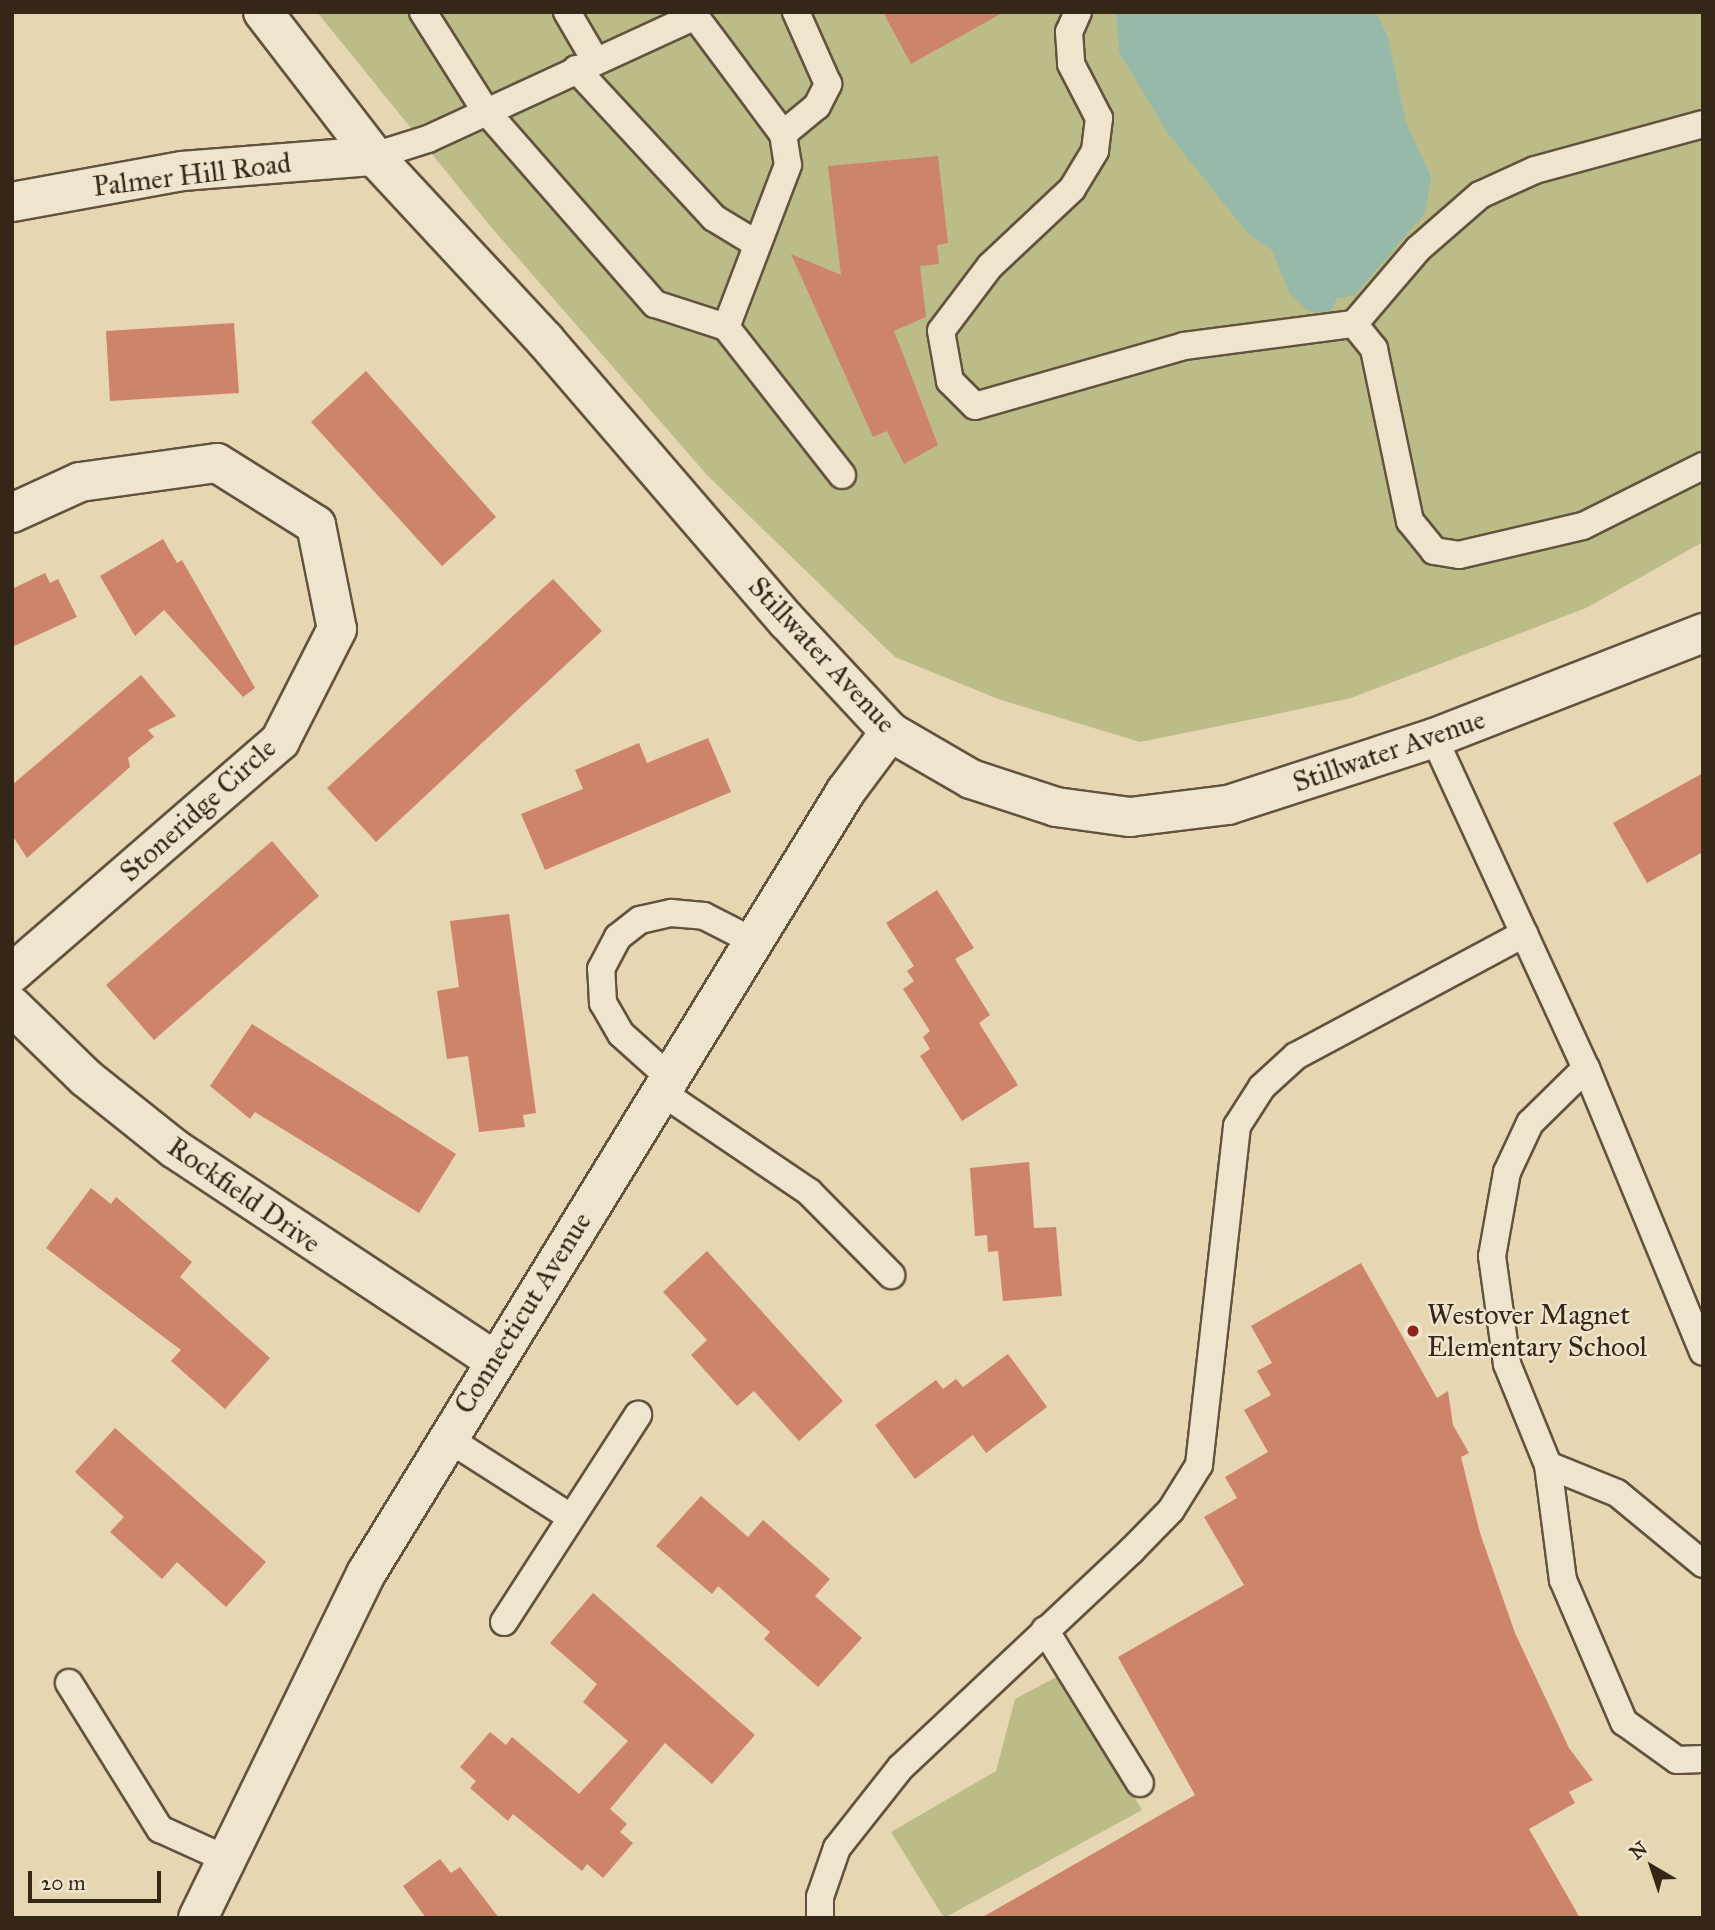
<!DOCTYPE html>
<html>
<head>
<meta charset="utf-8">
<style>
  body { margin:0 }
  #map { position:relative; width:1715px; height:1930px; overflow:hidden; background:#e7d6b2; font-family:"IM FELL Great Primer",serif }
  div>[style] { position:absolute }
  .green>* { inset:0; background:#bcbc88 }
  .water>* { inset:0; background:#97b9aa }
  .building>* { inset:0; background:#cd846a }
  .roads { filter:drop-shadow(2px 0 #62533e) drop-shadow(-2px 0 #62533e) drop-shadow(0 2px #62533e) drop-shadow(0 -2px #62533e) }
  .lane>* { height:26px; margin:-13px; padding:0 13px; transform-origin:13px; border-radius:13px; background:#efe4cd }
  .street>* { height:38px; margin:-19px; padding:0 19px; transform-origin:19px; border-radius:19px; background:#efe4cd }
  .secondary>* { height:38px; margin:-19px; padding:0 19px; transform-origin:19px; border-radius:19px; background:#efe4cd }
  .dots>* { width:19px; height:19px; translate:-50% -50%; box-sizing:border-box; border:4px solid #efe4cd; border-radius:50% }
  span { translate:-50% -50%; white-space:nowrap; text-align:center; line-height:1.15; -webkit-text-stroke:5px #efe4cd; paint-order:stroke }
  .street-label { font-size:28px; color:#352718 }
  .poi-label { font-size:28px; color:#352718 }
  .left { translate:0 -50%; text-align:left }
  .frame { position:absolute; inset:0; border:14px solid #352718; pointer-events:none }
  .north { position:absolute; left:1617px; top:1832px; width:70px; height:70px; -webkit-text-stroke:5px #efe4cd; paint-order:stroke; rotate:321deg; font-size:19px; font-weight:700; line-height:28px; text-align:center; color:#352718 }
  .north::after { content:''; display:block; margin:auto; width:24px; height:32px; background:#352718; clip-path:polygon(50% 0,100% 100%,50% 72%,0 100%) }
  .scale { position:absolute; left:28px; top:1871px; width:133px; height:32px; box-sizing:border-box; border:4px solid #352718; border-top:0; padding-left:9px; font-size:21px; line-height:24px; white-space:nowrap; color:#352718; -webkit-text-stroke:5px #efe4cd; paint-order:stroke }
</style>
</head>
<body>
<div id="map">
  <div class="green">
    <i style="clip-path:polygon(317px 12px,1703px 12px,1703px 542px,1586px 608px,1351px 698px,1258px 718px,1140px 742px,998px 699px,895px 657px,707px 475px,491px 227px)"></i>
    <i style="clip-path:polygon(1060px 1675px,1142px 1810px,944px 1918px,891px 1832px,996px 1771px,1015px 1699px)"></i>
  </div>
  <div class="water">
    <i style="clip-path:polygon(1116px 12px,1376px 12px,1388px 37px,1406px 123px,1431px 177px,1425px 213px,1355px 295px,1337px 298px,1330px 313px,1308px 311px,1289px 292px,1272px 250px,1249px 235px,1167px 132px,1119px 52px)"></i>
  </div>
  <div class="building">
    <i style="clip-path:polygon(883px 12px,1004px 12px,911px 64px)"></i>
    <i style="clip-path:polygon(938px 156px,948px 243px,937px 245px,939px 264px,920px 266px,926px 317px,894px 331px,938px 445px,904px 464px,887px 431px,873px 437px,791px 254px,841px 275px,828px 166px)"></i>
    <i style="clip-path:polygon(234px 323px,239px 393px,110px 401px,106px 331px)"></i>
    <i style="clip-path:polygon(366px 371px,496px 517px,442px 566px,311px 422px)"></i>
    <i style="clip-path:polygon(163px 539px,177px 563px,182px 560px,255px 688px,243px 697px,164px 610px,135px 636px,100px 576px)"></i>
    <i style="clip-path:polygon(45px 573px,50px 583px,58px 579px,77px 617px,12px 647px,12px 589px)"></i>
    <i style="clip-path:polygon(553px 579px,602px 631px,376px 842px,327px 788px)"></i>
    <i style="clip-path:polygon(141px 675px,176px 716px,148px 730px,154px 737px,128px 758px,130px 767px,27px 858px,12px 835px,12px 785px)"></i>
    <i style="clip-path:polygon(708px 738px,731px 792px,545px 870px,521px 814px,583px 789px,575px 770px,639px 743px,647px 763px)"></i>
    <i style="clip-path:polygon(1703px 773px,1703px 852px,1647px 883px,1613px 823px)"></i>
    <i style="clip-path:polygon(272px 841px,319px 896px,154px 1040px,106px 985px)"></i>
    <i style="clip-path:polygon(937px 890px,974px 948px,955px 959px,990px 1015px,979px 1023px,1018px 1085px,962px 1121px,920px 1056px,930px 1049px,923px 1037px,930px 1031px,903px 989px,914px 981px,907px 971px,914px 966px,886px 923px)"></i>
    <i style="clip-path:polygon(509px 914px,536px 1113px,523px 1115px,525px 1127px,479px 1132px,468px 1056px,447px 1059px,437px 991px,459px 987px,450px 921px)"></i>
    <i style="clip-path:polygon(252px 1024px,456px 1154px,419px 1213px,255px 1112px,250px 1119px,210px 1086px)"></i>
    <i style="clip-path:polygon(1029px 1162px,1034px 1228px,1056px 1227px,1062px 1296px,1003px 1301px,998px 1251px,988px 1252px,987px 1235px,975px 1236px,970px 1168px)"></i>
    <i style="clip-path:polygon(91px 1188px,111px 1204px,116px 1197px,192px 1262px,180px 1277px,270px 1358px,225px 1409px,171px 1361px,181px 1350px,46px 1248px)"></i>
    <i style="clip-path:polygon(707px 1251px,843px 1401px,799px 1441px,754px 1391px,737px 1406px,691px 1355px,707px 1340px,663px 1292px)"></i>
    <i style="clip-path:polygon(1361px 1263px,1437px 1398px,1448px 1391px,1453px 1425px,1469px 1453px,1461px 1457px,1480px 1533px,1515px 1633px,1569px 1748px,1593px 1780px,1569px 1792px,1575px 1803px,1529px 1829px,1580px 1918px,981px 1918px,1195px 1795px,1118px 1657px,1244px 1585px,1204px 1517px,1237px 1498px,1225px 1477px,1268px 1452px,1244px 1410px,1271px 1395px,1257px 1371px,1272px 1363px,1251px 1326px)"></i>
    <i style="clip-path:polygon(1008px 1354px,1047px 1407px,986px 1453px,973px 1435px,915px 1479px,875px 1425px,936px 1380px,943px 1389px,956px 1379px,963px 1387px)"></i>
    <i style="clip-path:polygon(115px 1428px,266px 1562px,226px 1607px,177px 1562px,162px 1579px,110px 1532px,124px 1517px,75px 1472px)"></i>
    <i style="clip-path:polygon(701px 1496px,748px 1537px,763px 1520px,830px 1579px,815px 1596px,862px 1638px,818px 1687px,764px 1639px,770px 1632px,718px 1586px,712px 1594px,656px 1546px)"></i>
    <i style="clip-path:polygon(593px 1593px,755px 1735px,712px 1784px,665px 1743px,610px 1809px,627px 1824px,620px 1832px,633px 1843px,603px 1878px,587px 1864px,582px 1871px,513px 1814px,508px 1821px,470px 1788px,476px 1781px,460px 1767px,490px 1732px,506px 1745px,512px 1737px,579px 1794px,628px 1741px,583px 1702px,597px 1684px,550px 1643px)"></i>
    <i style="clip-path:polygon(440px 1859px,451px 1873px,460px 1867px,499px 1918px,426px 1918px,403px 1886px)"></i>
  </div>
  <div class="roads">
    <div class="lane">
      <i style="left:423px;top:12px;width:116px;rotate:57.7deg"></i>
      <i style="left:485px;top:110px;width:258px;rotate:48.8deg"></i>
      <i style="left:655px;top:304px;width:75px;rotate:17.9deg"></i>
      <i style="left:726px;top:327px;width:188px;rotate:51.9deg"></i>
      <i style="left:567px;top:12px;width:56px;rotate:59.7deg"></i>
      <i style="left:1078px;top:12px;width:22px;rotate:114deg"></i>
      <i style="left:1069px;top:32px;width:32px;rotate:86deg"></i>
      <i style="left:1071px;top:64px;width:61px;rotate:62.6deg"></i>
      <i style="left:1099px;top:118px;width:33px;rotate:97deg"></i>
      <i style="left:1095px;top:151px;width:44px;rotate:121.2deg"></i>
      <i style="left:1072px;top:189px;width:112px;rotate:136.8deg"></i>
      <i style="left:990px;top:266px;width:81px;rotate:127deg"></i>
      <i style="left:941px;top:331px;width:51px;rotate:79.8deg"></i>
      <i style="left:950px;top:381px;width:35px;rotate:45deg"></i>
      <i style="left:975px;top:406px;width:217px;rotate:-16deg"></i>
      <i style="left:1184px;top:346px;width:171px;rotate:-7.4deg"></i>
      <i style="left:1354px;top:324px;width:32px;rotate:51deg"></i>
      <i style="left:1374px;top:349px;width:176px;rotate:78.2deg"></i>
      <i style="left:1410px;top:521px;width:38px;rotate:51deg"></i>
      <i style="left:1434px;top:551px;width:25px;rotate:9deg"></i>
      <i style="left:1459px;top:555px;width:127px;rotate:-13.2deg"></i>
      <i style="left:1583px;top:526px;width:134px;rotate:-26.6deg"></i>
      <i style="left:576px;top:69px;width:203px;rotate:47.2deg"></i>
      <i style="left:714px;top:218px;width:50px;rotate:31.2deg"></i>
      <i style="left:783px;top:134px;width:44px;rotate:-39.5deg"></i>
      <i style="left:817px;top:106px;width:25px;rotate:-63deg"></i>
      <i style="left:828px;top:84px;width:79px;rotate:-114deg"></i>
      <i style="left:374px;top:156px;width:57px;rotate:-17.5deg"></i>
      <i style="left:428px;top:139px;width:294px;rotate:-24.7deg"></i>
      <i style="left:695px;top:16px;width:147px;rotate:53.3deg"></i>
      <i style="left:783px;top:134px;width:31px;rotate:81deg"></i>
      <i style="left:788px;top:165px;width:173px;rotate:110.9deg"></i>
      <i style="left:1354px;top:324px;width:99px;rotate:-49.5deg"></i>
      <i style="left:1418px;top:249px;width:82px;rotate:-41.1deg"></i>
      <i style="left:1480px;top:195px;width:60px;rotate:-24.4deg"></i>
      <i style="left:1535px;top:170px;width:174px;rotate:-15.3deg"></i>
      <i style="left:1434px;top:738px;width:363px;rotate:65.3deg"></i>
      <i style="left:1586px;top:1068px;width:307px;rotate:67.6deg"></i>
      <i style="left:1586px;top:1068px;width:78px;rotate:135.5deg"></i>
      <i style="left:1530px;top:1123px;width:54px;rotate:115.1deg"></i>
      <i style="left:1507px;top:1172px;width:85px;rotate:100.1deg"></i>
      <i style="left:1492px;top:1256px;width:109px;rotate:82.1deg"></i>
      <i style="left:1507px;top:1364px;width:109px;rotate:67.9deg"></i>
      <i style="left:1548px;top:1465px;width:116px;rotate:82.6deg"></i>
      <i style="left:1563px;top:1580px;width:155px;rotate:66.8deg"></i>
      <i style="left:1624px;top:1722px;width:65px;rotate:35.6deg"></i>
      <i style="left:1677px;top:1760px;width:26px;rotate:-2deg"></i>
      <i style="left:669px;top:1077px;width:64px;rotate:-138.1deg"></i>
      <i style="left:621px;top:1034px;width:36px;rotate:-120deg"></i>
      <i style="left:603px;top:1003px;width:34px;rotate:-93deg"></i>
      <i style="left:601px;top:969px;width:36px;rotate:-62deg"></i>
      <i style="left:618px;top:937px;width:28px;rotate:-38deg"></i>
      <i style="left:640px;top:920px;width:32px;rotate:-13deg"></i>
      <i style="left:671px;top:913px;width:33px;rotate:5deg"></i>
      <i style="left:704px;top:916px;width:55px;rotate:27deg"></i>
      <i style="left:660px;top:1091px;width:180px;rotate:34.1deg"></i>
      <i style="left:809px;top:1192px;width:117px;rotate:45.3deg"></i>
      <i style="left:447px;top:1438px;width:145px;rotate:32.6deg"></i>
      <i style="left:1548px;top:1465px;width:74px;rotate:22.1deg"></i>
      <i style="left:1617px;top:1493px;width:112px;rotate:39.5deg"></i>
      <i style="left:504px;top:1622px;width:247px;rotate:-57.1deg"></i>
      <i style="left:1045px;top:1630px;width:180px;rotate:58.2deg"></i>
      <i style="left:69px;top:1683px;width:172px;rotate:58.1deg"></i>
      <i style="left:160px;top:1829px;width:72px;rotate:24.4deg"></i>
      <i style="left:820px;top:1918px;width:21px;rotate:-90deg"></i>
      <i style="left:820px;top:1897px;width:52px;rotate:-70.9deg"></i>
      <i style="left:837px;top:1848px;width:103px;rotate:-51.7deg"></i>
      <i style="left:901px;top:1767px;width:316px;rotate:-43.2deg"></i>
      <i style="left:1131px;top:1551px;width:57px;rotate:-45.7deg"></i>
      <i style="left:1171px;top:1510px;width:53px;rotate:-58.1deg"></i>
      <i style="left:1199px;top:1465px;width:341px;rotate:-83.6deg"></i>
      <i style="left:1237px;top:1126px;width:46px;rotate:-57.3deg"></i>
      <i style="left:1262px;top:1087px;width:46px;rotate:-42.4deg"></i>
      <i style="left:1296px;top:1056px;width:259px;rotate:-28.2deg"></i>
    </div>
    <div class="street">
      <i style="left:12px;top:513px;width:75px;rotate:-24.5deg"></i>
      <i style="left:80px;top:482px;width:138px;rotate:-7.9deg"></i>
      <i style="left:217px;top:463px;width:117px;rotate:32.1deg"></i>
      <i style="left:316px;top:525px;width:106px;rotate:78.6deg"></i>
      <i style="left:337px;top:629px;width:126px;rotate:117deg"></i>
      <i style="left:280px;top:741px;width:354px;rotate:139.1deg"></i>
      <i style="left:12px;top:1006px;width:103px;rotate:44.2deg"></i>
      <i style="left:86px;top:1078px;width:114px;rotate:38.6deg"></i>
      <i style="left:175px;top:1149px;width:382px;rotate:33.5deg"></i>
      <i style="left:198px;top:1918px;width:385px;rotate:-64deg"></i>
      <i style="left:367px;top:1572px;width:916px;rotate:-58.48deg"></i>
      <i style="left:846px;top:791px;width:74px;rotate:-53.3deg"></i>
    </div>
    <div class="secondary">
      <i style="left:263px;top:12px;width:182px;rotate:52.4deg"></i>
      <i style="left:374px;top:156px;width:251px;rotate:47.1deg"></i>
      <i style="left:545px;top:340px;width:371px;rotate:49.3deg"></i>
      <i style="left:787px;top:621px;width:151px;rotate:47.1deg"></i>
      <i style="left:890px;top:732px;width:94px;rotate:30.1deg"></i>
      <i style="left:971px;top:779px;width:89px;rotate:18.2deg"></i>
      <i style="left:1056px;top:807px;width:75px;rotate:7.7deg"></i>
      <i style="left:1130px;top:817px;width:99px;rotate:-7deg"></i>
      <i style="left:1228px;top:805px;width:217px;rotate:-18deg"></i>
      <i style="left:1434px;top:738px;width:289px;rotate:-21.3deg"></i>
      <i style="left:12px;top:202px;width:173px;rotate:-10.3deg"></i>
      <i style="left:182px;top:171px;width:193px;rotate:-4.5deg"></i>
    </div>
  </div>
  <div class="dots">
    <i style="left:1413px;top:1331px;background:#8f2418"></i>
  </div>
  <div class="street-label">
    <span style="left:192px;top:175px;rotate:-7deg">Palmer Hill Road</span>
    <span style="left:822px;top:655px;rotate:47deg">Stillwater Avenue</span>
    <span style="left:1389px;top:751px;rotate:-19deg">Stillwater Avenue</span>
    <span style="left:198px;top:810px;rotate:-42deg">Stoneridge Circle</span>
    <span style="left:244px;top:1195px;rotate:35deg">Rockfield Drive</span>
    <span style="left:523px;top:1313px;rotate:-58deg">Connecticut Avenue</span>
  </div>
  <div class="poi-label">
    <span class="left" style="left:1427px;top:1331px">Westover Magnet<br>Elementary School</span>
  </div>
  <div class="frame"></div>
  <div class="north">N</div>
  <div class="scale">20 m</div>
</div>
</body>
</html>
